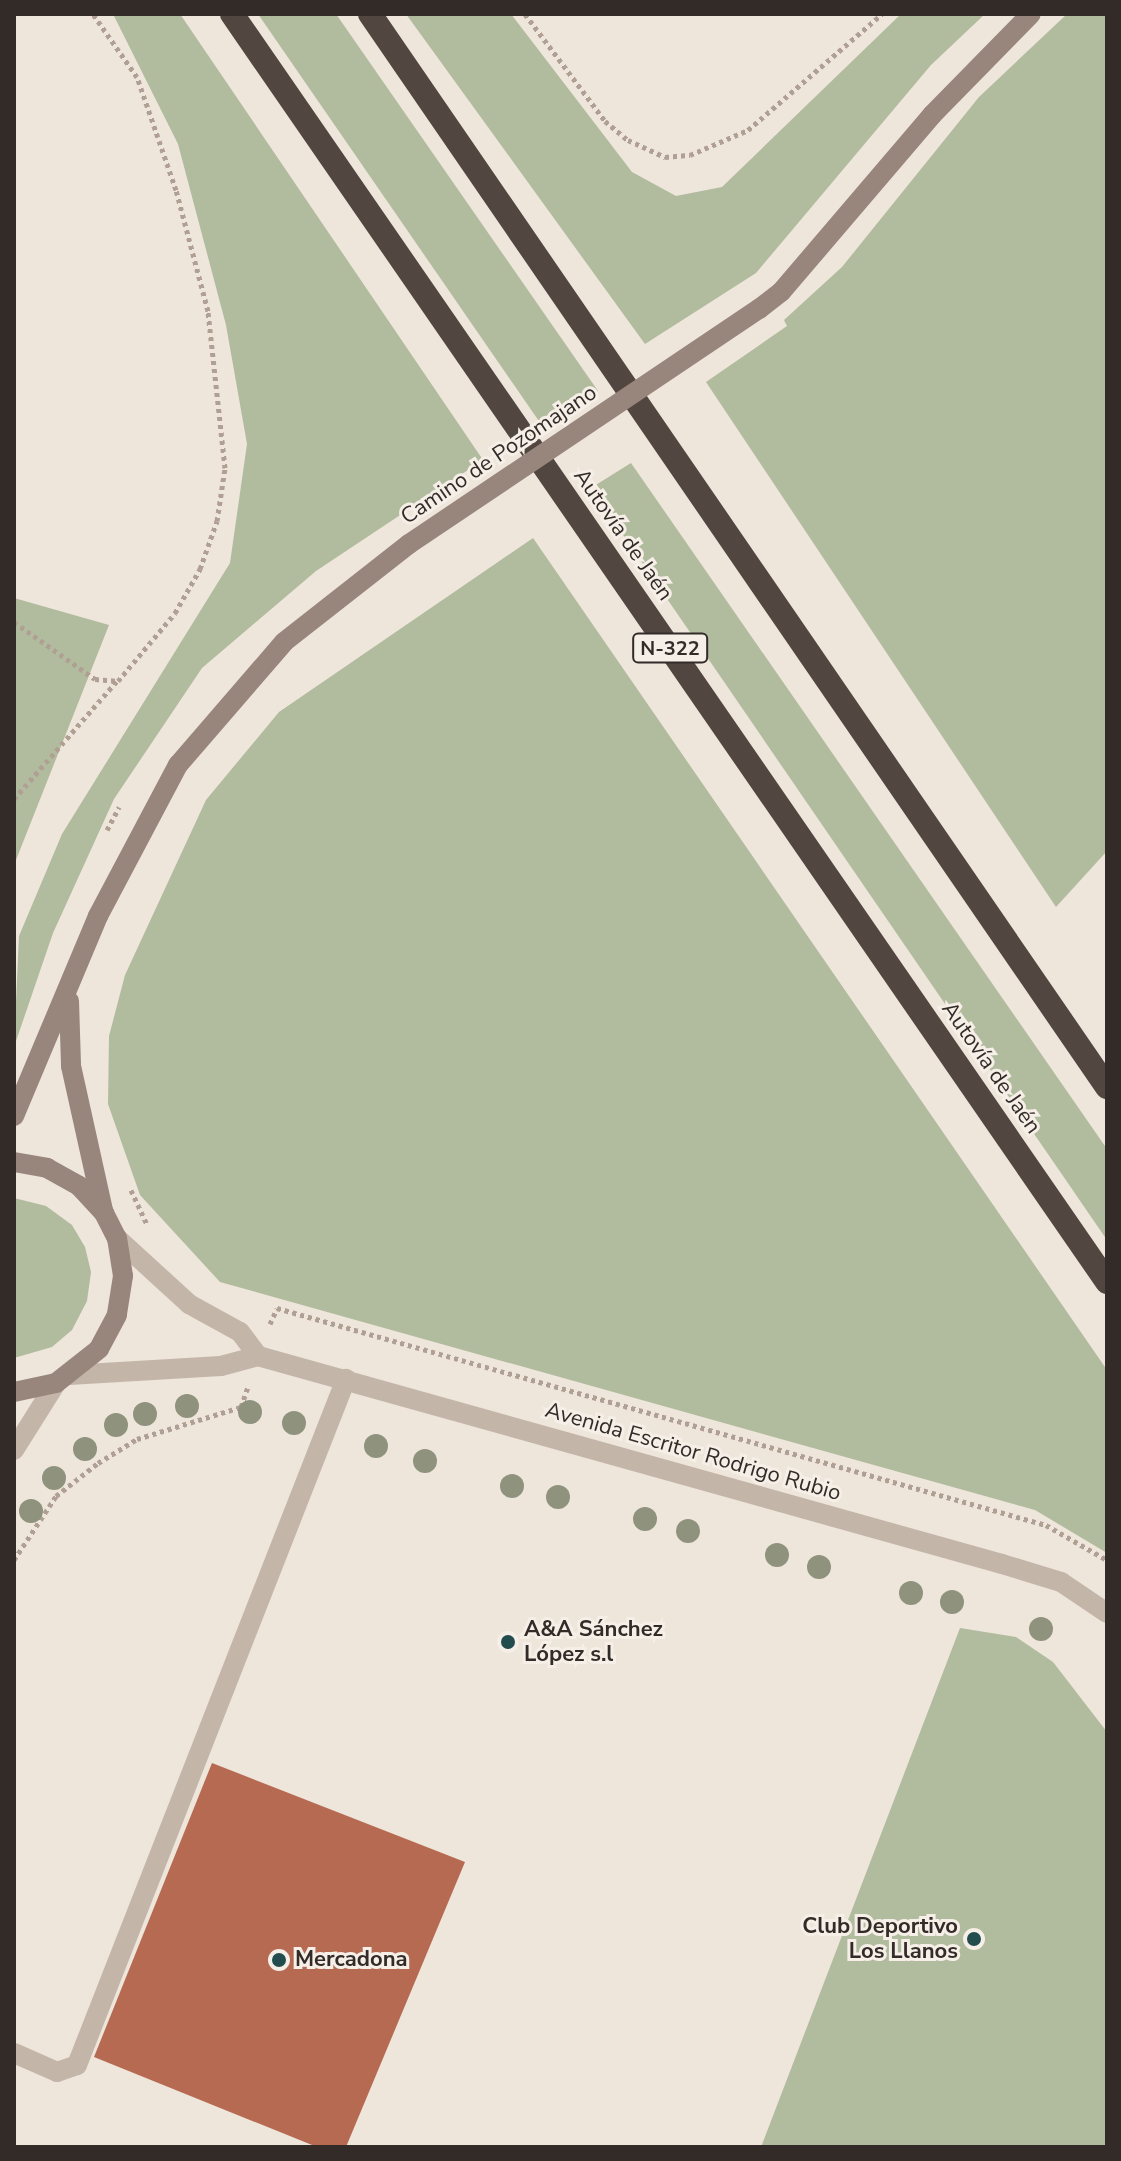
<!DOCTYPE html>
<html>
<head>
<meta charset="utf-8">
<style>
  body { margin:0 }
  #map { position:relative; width:1121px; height:2161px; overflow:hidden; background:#eee5db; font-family:"Nunito Sans",sans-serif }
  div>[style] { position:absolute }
  .green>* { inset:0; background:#b1bb9d }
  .building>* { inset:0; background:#b66a51 }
  .path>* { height:5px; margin-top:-2.5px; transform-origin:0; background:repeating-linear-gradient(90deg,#b0a093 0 4px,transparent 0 8px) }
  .service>* { height:20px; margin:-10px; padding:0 10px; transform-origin:10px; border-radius:10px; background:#c4b5a9 }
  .tertiary>* { height:20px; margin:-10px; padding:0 10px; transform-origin:10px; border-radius:10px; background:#c4b5a9 }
  .secondary>* { height:20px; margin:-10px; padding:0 10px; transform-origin:10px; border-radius:10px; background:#98857b }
  .motorway>* { height:24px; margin:-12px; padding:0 12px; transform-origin:12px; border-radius:12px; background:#524640 }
  .secondary-bridge>* { height:20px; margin:-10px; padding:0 10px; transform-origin:10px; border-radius:10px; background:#98857b }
  .trees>* { width:24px; height:24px; margin:-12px; border-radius:50%; background:#8f927c }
  .dots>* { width:22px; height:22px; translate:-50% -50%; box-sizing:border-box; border:4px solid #f6efe7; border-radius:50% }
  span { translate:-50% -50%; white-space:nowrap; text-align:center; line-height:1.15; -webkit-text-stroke:6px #f6efe7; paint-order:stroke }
  .shield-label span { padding:2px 6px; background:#f6efe7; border:2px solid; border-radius:6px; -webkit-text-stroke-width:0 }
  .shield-label { font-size:20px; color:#332b28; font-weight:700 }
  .street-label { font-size:22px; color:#332b28 }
  .poi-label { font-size:22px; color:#332b28; font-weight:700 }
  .left { translate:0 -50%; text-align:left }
  .right { translate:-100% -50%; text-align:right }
  .frame { position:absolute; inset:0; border:16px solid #332b28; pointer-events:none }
</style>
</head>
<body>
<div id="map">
  <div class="green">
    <i style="clip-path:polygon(113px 14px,180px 14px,483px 460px,316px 571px,202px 668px,114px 799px,53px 933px,14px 1047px,19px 936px,62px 834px,230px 563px,247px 444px,226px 325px,178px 144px)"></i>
    <i style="clip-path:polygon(258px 14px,336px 14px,598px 391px,543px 427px)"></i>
    <i style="clip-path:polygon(406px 14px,511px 14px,632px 172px,676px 196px,722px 187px,901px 14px,985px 14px,931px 65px,756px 273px,645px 344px)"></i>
    <i style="clip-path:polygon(1067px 14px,1107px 14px,1107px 851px,1056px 907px,706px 382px,787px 326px,784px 320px,842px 267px,979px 97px)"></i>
    <i style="clip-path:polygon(631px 463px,1107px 1149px,1107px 1240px,591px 488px)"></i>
    <i style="clip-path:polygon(533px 538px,1107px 1370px,1107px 1553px,1035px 1510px,220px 1282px,140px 1195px,108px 1104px,109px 1036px,125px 975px,206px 800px,279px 712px)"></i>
    <i style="clip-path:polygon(14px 598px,109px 625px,14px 865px)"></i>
    <i style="clip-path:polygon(14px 1198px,46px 1206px,72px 1225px,85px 1247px,91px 1272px,87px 1301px,72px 1330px,52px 1347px,14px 1358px)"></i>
    <i style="clip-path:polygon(960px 1628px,1016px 1637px,1053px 1662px,1107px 1732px,1107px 2147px,761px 2147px)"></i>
  </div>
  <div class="building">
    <i style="clip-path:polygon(212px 1763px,465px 1862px,346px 2147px,317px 2147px,94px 2057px)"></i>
  </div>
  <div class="path">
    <i style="left:525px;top:14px;width:134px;rotate:53.2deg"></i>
    <i style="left:605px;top:121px;width:30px;rotate:40deg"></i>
    <i style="left:628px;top:140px;width:41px;rotate:24.7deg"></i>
    <i style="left:665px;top:157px;width:25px;rotate:-5deg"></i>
    <i style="left:690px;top:155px;width:63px;rotate:-23.3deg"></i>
    <i style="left:748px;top:130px;width:177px;rotate:-40.9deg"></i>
    <i style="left:14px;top:622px;width:99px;rotate:35.1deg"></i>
    <i style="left:95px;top:679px;width:23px;rotate:5deg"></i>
    <i style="left:118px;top:681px;width:89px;rotate:-50deg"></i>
    <i style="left:175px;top:613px;width:51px;rotate:-60.4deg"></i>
    <i style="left:200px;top:569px;width:51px;rotate:-70.5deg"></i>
    <i style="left:217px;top:521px;width:54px;rotate:-81.4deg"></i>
    <i style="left:225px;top:468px;width:158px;rotate:-96.2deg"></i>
    <i style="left:208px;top:311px;width:125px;rotate:-104.8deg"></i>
    <i style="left:176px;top:190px;width:120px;rotate:-109deg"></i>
    <i style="left:137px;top:77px;width:77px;rotate:-124.9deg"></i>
    <i style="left:14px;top:799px;width:157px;rotate:-48.9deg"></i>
    <i style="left:107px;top:830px;width:26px;rotate:-62deg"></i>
    <i style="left:131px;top:1190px;width:38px;rotate:65deg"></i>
    <i style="left:270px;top:1324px;width:17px;rotate:-66deg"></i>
    <i style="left:277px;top:1308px;width:799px;rotate:15.76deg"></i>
    <i style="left:1046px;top:1525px;width:70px;rotate:29.8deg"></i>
    <i style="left:14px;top:1560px;width:77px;rotate:-56.7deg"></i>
    <i style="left:56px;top:1496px;width:53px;rotate:-38.2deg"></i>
    <i style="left:98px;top:1463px;width:46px;rotate:-31.6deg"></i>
    <i style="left:137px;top:1439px;width:109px;rotate:-17.1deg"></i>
    <i style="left:241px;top:1407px;width:21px;rotate:-71deg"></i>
  </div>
  <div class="service">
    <i style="left:14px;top:2053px;width:47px;rotate:23.8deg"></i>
    <i style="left:57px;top:2072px;width:21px;rotate:-19deg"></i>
    <i style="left:77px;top:2065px;width:737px;rotate:-68.59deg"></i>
  </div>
  <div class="tertiary">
    <i style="left:117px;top:1238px;width:98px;rotate:42.5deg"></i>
    <i style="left:189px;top:1304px;width:58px;rotate:28.8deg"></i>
    <i style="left:240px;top:1332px;width:30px;rotate:53deg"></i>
    <i style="left:69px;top:1375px;width:152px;rotate:-3.4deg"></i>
    <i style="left:221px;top:1366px;width:38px;rotate:-15deg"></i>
    <i style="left:258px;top:1356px;width:773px;rotate:15.62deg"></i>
    <i style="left:1002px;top:1564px;width:62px;rotate:17deg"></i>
    <i style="left:1061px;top:1582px;width:55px;rotate:34deg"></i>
    <i style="left:14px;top:1450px;width:79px;rotate:-57.9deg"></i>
  </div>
  <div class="secondary">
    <i style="left:759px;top:309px;width:28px;rotate:-38deg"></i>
    <i style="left:781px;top:292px;width:233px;rotate:-49.5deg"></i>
    <i style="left:932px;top:115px;width:141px;rotate:-45.6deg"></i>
    <i style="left:69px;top:1001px;width:65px;rotate:88.2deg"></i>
    <i style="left:71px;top:1066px;width:148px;rotate:77.5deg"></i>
    <i style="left:14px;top:1116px;width:217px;rotate:-67.2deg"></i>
    <i style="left:98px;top:916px;width:171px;rotate:-62.1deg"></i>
    <i style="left:178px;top:765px;width:162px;rotate:-49.2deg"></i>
    <i style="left:284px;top:642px;width:159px;rotate:-38.1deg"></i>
    <i style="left:14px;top:1162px;width:34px;rotate:10deg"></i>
    <i style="left:47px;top:1168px;width:37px;rotate:29deg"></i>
    <i style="left:79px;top:1186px;width:37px;rotate:47deg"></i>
    <i style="left:104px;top:1213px;width:28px;rotate:63deg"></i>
    <i style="left:117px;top:1238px;width:38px;rotate:81deg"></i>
    <i style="left:123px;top:1276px;width:39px;rotate:99deg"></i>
    <i style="left:117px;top:1315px;width:38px;rotate:118deg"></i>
    <i style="left:99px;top:1349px;width:55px;rotate:141.7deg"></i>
    <i style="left:56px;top:1383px;width:43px;rotate:167.9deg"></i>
  </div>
  <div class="motorway">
    <i style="left:232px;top:14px;width:1541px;rotate:55.39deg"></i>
    <i style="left:370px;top:14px;width:1302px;rotate:55.52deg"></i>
  </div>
  <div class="secondary-bridge">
    <i style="left:409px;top:544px;width:422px;rotate:-33.9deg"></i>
  </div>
  <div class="trees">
    <i style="left:187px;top:1406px"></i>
    <i style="left:250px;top:1412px"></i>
    <i style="left:145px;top:1414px"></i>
    <i style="left:294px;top:1423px"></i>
    <i style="left:116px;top:1425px"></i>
    <i style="left:376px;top:1446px"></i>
    <i style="left:85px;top:1449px"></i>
    <i style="left:425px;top:1461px"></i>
    <i style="left:54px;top:1478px"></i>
    <i style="left:512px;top:1486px"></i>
    <i style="left:558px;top:1497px"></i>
    <i style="left:31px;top:1511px"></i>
    <i style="left:645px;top:1519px"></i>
    <i style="left:688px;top:1531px"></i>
    <i style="left:777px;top:1555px"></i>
    <i style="left:819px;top:1567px"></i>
    <i style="left:911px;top:1593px"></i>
    <i style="left:952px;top:1602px"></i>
    <i style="left:1041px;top:1629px"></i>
  </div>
  <div class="dots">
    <i style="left:508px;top:1642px;background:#234c4f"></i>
    <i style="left:974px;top:1939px;background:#234c4f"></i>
    <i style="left:279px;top:1960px;background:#234c4f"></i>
  </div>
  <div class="shield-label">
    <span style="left:670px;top:648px">N-322</span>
  </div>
  <div class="street-label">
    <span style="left:499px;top:455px;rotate:-34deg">Camino de Pozomajano</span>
    <span style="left:623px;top:535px;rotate:55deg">Autovía de Jaén</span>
    <span style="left:991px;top:1068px;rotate:55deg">Autovía de Jaén</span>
    <span style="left:693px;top:1452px;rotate:16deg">Avenida Escritor Rodrigo Rubio</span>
  </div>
  <div class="poi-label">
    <span class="left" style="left:524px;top:1642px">A&amp;A Sánchez<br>López s.l</span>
    <span class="right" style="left:958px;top:1939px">Club Deportivo<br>Los Llanos</span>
    <span class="left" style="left:295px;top:1960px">Mercadona</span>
  </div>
  <div class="frame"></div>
</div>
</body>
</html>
